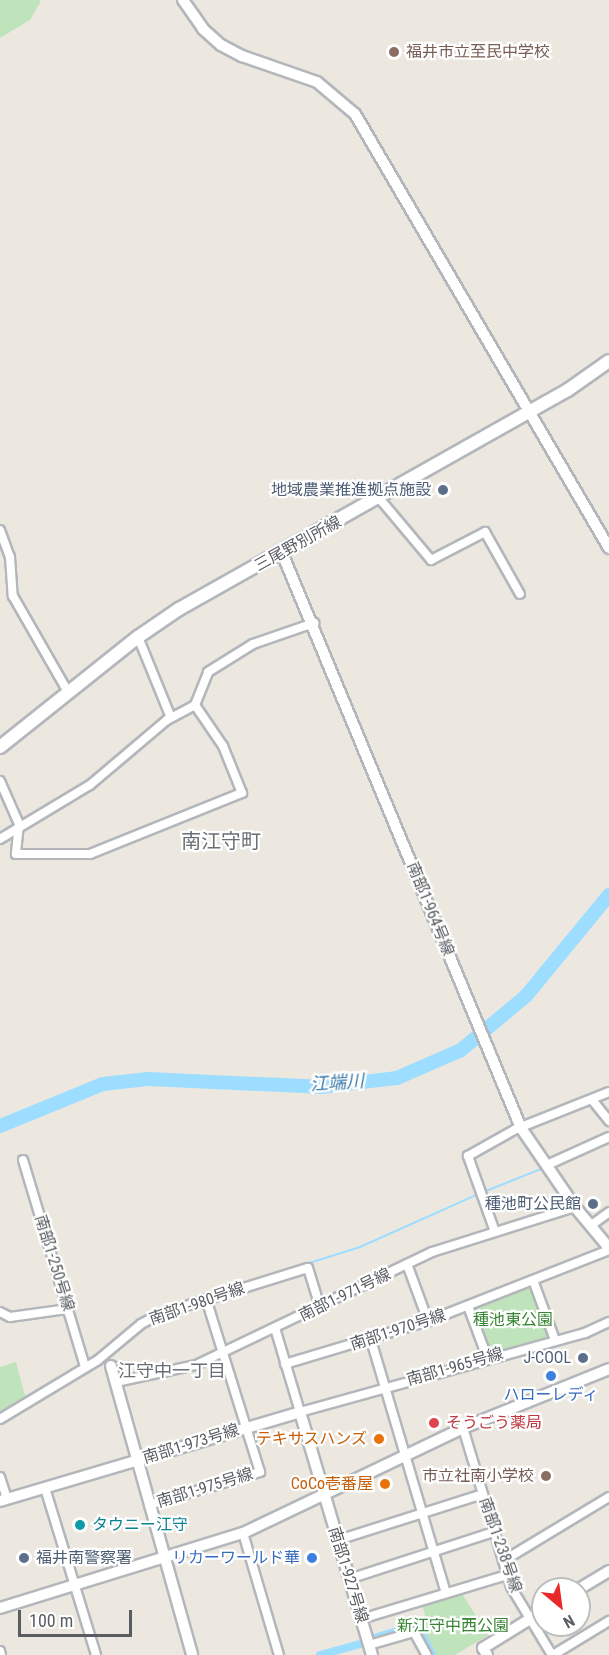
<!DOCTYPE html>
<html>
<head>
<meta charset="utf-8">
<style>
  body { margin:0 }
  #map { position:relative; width:609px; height:1655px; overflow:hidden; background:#ece8e0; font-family:"Roboto Condensed","Noto Sans JP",sans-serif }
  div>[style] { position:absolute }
  .green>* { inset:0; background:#bfe4bb }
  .stream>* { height:2px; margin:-1px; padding:0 1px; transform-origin:1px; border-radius:1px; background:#9dddff }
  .canal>* { height:8px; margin:-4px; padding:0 4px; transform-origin:4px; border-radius:4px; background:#9dddff }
  .river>* { height:14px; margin:-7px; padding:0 7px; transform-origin:7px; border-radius:7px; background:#9dddff }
  .roads { filter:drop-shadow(2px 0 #b3b7bb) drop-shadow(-2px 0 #b3b7bb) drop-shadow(0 2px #b3b7bb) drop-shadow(0 -2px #b3b7bb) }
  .minor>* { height:8px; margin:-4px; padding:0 4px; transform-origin:4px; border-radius:4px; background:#fff }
  .tertiary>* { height:10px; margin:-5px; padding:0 5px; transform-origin:5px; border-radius:5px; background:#fff }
  .secondary>* { height:12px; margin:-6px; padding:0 6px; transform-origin:6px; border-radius:6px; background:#fff }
  .dots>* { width:16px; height:16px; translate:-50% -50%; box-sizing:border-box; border:3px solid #fff; border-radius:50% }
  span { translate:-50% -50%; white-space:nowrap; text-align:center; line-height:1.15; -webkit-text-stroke:4.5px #fff; paint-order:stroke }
  .education-label { font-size:16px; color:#785e54 }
  .left { translate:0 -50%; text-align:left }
  .right { translate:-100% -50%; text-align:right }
  .service-label { font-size:16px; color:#4e5e75 }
  .street-label { font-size:16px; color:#595d61 }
  .park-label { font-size:16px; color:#378534 }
  .shop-label { font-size:16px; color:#366cbe }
  .health-label { font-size:16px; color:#be3a42 }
  .food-label { font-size:16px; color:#c56008 }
  .culture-label { font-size:16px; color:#0d838f }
  .water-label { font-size:18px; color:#3978a7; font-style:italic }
  .neighbourhood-label { font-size:18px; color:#6a6f73 }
  .quarter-label { font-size:20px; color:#6a6f73 }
  .north { position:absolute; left:531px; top:1577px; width:60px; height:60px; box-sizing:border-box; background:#fff; border:2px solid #bdbec0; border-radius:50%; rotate:151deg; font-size:16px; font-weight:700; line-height:24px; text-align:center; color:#595d61 }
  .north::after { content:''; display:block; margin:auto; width:21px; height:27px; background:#e9282a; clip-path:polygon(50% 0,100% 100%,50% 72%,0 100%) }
  .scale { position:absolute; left:18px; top:1610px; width:114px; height:27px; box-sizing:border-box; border:3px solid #595d61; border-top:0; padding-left:8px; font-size:18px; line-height:21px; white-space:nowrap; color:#595d61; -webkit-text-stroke:4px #fff; paint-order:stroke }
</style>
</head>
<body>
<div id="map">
  <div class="green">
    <i style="clip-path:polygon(0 0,40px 0,40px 3px,30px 20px,0 38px)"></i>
    <i style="clip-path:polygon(528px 1286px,532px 1287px,548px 1339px,492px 1353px,475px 1307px)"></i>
    <i style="clip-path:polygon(16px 1362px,25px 1396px,0 1412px,0 1367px)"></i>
    <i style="clip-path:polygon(461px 1592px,488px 1635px,455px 1655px,434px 1655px,419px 1625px,427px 1622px,422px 1604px)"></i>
  </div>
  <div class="stream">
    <i style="left:553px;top:1157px;width:38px;rotate:-23deg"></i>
    <i style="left:486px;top:1191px;width:59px;rotate:-21.8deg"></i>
    <i style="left:116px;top:1340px;width:50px;rotate:-35.3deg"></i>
    <i style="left:157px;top:1311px;width:213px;rotate:-17.5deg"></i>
    <i style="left:360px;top:1247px;width:127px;rotate:-24.1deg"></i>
    <i style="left:89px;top:1359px;width:13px;rotate:-29deg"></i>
    <i style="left:0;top:1414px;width:93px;rotate:-31.8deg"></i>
  </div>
  <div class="canal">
    <i style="left:374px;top:1638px;width:45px;rotate:-16.8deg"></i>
    <i style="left:417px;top:1625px;width:34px;rotate:63deg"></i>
    <i style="left:320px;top:1655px;width:46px;rotate:-15.3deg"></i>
  </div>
  <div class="river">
    <i style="left:0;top:1126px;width:111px;rotate:-22.2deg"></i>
    <i style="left:103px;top:1084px;width:45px;rotate:-6.3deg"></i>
    <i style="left:148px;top:1079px;width:173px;rotate:2.6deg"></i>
    <i style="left:321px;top:1087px;width:77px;rotate:-6.8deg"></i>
    <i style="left:397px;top:1078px;width:70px;rotate:-23.6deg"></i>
    <i style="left:461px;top:1050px;width:85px;rotate:-39.7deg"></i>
    <i style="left:526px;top:996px;width:131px;rotate:-50.6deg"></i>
  </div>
  <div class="roads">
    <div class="minor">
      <i style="left:379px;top:498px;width:81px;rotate:50deg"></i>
      <i style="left:431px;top:560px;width:61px;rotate:-27.4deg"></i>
      <i style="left:485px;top:532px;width:71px;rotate:60.6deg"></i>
      <i style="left:0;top:530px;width:29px;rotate:70deg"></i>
      <i style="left:10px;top:557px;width:39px;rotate:86deg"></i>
      <i style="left:13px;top:596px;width:111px;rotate:60.2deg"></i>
      <i style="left:138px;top:637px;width:87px;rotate:67.8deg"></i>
      <i style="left:0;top:781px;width:47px;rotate:66.2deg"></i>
      <i style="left:19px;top:824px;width:30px;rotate:96deg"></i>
      <i style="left:16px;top:854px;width:74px"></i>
      <i style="left:90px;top:854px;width:164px;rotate:-21.9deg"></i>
      <i style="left:242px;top:793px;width:51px;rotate:-112deg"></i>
      <i style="left:223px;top:746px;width:50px;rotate:-124.3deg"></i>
      <i style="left:0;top:839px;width:105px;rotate:-31deg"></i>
      <i style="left:90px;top:785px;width:101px;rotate:-40.2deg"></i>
      <i style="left:167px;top:720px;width:32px;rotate:-28deg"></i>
      <i style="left:195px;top:705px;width:35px;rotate:-68deg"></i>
      <i style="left:208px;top:672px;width:53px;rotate:-31.9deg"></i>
      <i style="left:253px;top:644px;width:65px;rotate:-19deg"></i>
      <i style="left:593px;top:1101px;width:26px;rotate:51deg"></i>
      <i style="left:23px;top:1160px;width:216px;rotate:73.3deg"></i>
      <i style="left:547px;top:1165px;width:68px;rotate:-24.3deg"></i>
      <i style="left:590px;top:1226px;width:24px;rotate:-36deg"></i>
      <i style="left:495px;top:1232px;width:81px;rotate:-109.6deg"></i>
      <i style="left:468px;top:1156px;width:55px;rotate:-29.4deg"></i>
      <i style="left:516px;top:1129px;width:100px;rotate:-21.7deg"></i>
      <i style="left:407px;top:1264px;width:61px;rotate:69.8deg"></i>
      <i style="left:533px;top:1280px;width:64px;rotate:69.9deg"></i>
      <i style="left:468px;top:1306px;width:54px;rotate:69.6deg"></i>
      <i style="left:0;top:1312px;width:11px;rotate:27deg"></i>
      <i style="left:10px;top:1317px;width:59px;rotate:-7.9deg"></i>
      <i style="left:275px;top:1328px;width:88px;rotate:73.4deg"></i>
      <i style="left:300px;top:1412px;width:296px;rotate:-15.5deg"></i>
      <i style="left:585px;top:1333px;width:26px;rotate:-25deg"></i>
      <i style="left:371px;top:1340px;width:264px;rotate:73.5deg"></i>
      <i style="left:285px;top:1364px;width:149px;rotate:-16.7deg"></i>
      <i style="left:428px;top:1321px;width:194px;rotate:-21.4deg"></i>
      <i style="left:116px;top:1382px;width:82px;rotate:-12deg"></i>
      <i style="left:196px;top:1365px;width:262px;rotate:-25.6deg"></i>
      <i style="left:432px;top:1252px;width:150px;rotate:-17.5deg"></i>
      <i style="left:0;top:1419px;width:114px;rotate:-31deg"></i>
      <i style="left:98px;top:1360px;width:56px;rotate:-39.9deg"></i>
      <i style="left:141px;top:1324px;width:21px;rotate:-28deg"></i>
      <i style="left:160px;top:1314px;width:155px;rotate:-17.3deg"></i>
      <i style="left:308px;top:1268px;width:41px;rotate:72.9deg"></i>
      <i style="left:463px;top:1428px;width:166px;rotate:73.2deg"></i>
      <i style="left:511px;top:1587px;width:79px;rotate:58.9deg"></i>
      <i style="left:0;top:1477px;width:23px;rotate:72deg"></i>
      <i style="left:45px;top:1488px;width:175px;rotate:73deg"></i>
      <i style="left:149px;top:1505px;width:116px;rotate:-16.6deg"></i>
      <i style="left:260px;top:1472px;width:181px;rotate:-107.3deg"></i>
      <i style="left:243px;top:1533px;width:127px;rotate:73.6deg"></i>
      <i style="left:338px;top:1540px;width:152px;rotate:-17.6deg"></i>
      <i style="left:503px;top:1561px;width:124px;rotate:-31.1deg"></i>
      <i style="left:349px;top:1579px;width:152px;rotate:-18deg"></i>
      <i style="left:361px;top:1619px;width:152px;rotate:-16.8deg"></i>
      <i style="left:369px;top:1645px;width:47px;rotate:-16.1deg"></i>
      <i style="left:414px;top:1632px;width:26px;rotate:61deg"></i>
      <i style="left:0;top:1651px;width:4px;rotate:76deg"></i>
      <i style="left:553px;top:1655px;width:66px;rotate:-31.3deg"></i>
    </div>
    <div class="tertiary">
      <i style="left:183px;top:0;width:35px;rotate:55deg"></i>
      <i style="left:203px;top:29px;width:24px;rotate:42deg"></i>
      <i style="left:221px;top:45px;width:24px;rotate:28deg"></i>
      <i style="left:242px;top:56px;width:79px;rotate:19.1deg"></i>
      <i style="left:317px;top:82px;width:50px;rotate:40.1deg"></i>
      <i style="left:355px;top:114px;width:503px;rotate:59.66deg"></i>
      <i style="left:282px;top:553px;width:623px;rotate:67.43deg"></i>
      <i style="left:521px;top:1128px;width:96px;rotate:55.6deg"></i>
      <i style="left:575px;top:1207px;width:53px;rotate:50.3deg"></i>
      <i style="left:111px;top:1366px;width:300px;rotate:74.3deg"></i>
      <i style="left:0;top:1501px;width:313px;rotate:-16.5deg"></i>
      <i style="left:300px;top:1412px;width:253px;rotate:73.5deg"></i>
      <i style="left:579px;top:1589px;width:35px;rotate:-31deg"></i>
      <i style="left:0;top:1608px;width:254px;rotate:-17.2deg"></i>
      <i style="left:243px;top:1533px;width:244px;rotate:-25.5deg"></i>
      <i style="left:463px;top:1428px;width:157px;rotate:-22deg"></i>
      <i style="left:487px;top:1655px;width:8px;rotate:-120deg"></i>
      <i style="left:483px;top:1648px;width:70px;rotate:-31.7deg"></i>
    </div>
    <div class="secondary">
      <i style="left:0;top:747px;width:176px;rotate:-38.6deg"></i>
      <i style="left:138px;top:637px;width:50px;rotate:-34.3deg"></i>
      <i style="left:179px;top:609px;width:446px;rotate:-29.4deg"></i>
      <i style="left:568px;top:390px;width:50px;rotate:-35.3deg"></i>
    </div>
  </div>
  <div class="dots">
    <i style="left:394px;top:52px;background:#8d6e63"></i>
    <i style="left:443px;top:490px;background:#5c6f8a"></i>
    <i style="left:593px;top:1204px;background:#5c6f8a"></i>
    <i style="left:583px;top:1358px;background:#5c6f8a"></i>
    <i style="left:551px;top:1376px;background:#3f7fe0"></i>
    <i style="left:434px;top:1423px;background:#e0444e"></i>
    <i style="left:379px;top:1439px;background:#e8710a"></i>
    <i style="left:546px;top:1476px;background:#8d6e63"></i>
    <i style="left:385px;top:1484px;background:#e8710a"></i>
    <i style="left:80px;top:1525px;background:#0f9aa8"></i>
    <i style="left:24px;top:1558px;background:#5c6f8a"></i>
    <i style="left:312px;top:1558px;background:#3f7fe0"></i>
  </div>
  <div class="education-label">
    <span class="left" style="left:406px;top:52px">福井市立至民中学校</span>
    <span class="right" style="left:534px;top:1476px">市立社南小学校</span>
  </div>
  <div class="service-label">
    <span class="right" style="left:431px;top:490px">地域農業推進拠点施設</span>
    <span class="right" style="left:581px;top:1204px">種池町公民館</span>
    <span class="right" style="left:571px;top:1358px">J-COOL</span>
    <span class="left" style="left:36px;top:1558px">福井南警察署</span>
  </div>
  <div class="street-label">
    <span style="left:298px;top:544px;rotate:-29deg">三尾野別所線</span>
    <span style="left:430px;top:909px;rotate:68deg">南部1-964号線</span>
    <span style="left:54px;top:1263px;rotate:73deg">南部1-250号線</span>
    <span style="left:345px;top:1295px;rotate:-26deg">南部1-971号線</span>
    <span style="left:197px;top:1304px;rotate:-19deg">南部1-980号線</span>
    <span style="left:398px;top:1330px;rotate:-18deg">南部1-970号線</span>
    <span style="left:455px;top:1367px;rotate:-16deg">南部1-965号線</span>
    <span style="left:191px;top:1444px;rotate:-17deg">南部1-973号線</span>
    <span style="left:205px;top:1488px;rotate:-17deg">南部1-975号線</span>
    <span style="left:500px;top:1545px;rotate:71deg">南部1-238号線</span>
    <span style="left:348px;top:1575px;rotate:73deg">南部1-927号線</span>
  </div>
  <div class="park-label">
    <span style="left:513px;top:1320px">種池東公園</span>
    <span style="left:453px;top:1626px">新江守中西公園</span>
  </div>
  <div class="shop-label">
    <span style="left:551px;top:1395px">ハローレディ</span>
    <span class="right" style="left:300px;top:1558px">リカーワールド華</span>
  </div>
  <div class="health-label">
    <span class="left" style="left:446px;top:1423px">そうごう薬局</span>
  </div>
  <div class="food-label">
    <span class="right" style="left:367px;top:1439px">テキサスハンズ</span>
    <span class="right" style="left:373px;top:1484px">CoCo壱番屋</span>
  </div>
  <div class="culture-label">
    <span class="left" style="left:92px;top:1525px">タウニー江守</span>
  </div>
  <div class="water-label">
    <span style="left:337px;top:1083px;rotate:-4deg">江端川</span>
  </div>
  <div class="neighbourhood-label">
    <span style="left:172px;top:1371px">江守中一丁目</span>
  </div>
  <div class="quarter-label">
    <span style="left:221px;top:841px">南江守町</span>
  </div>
  <div class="north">N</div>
  <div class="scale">100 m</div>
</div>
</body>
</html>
